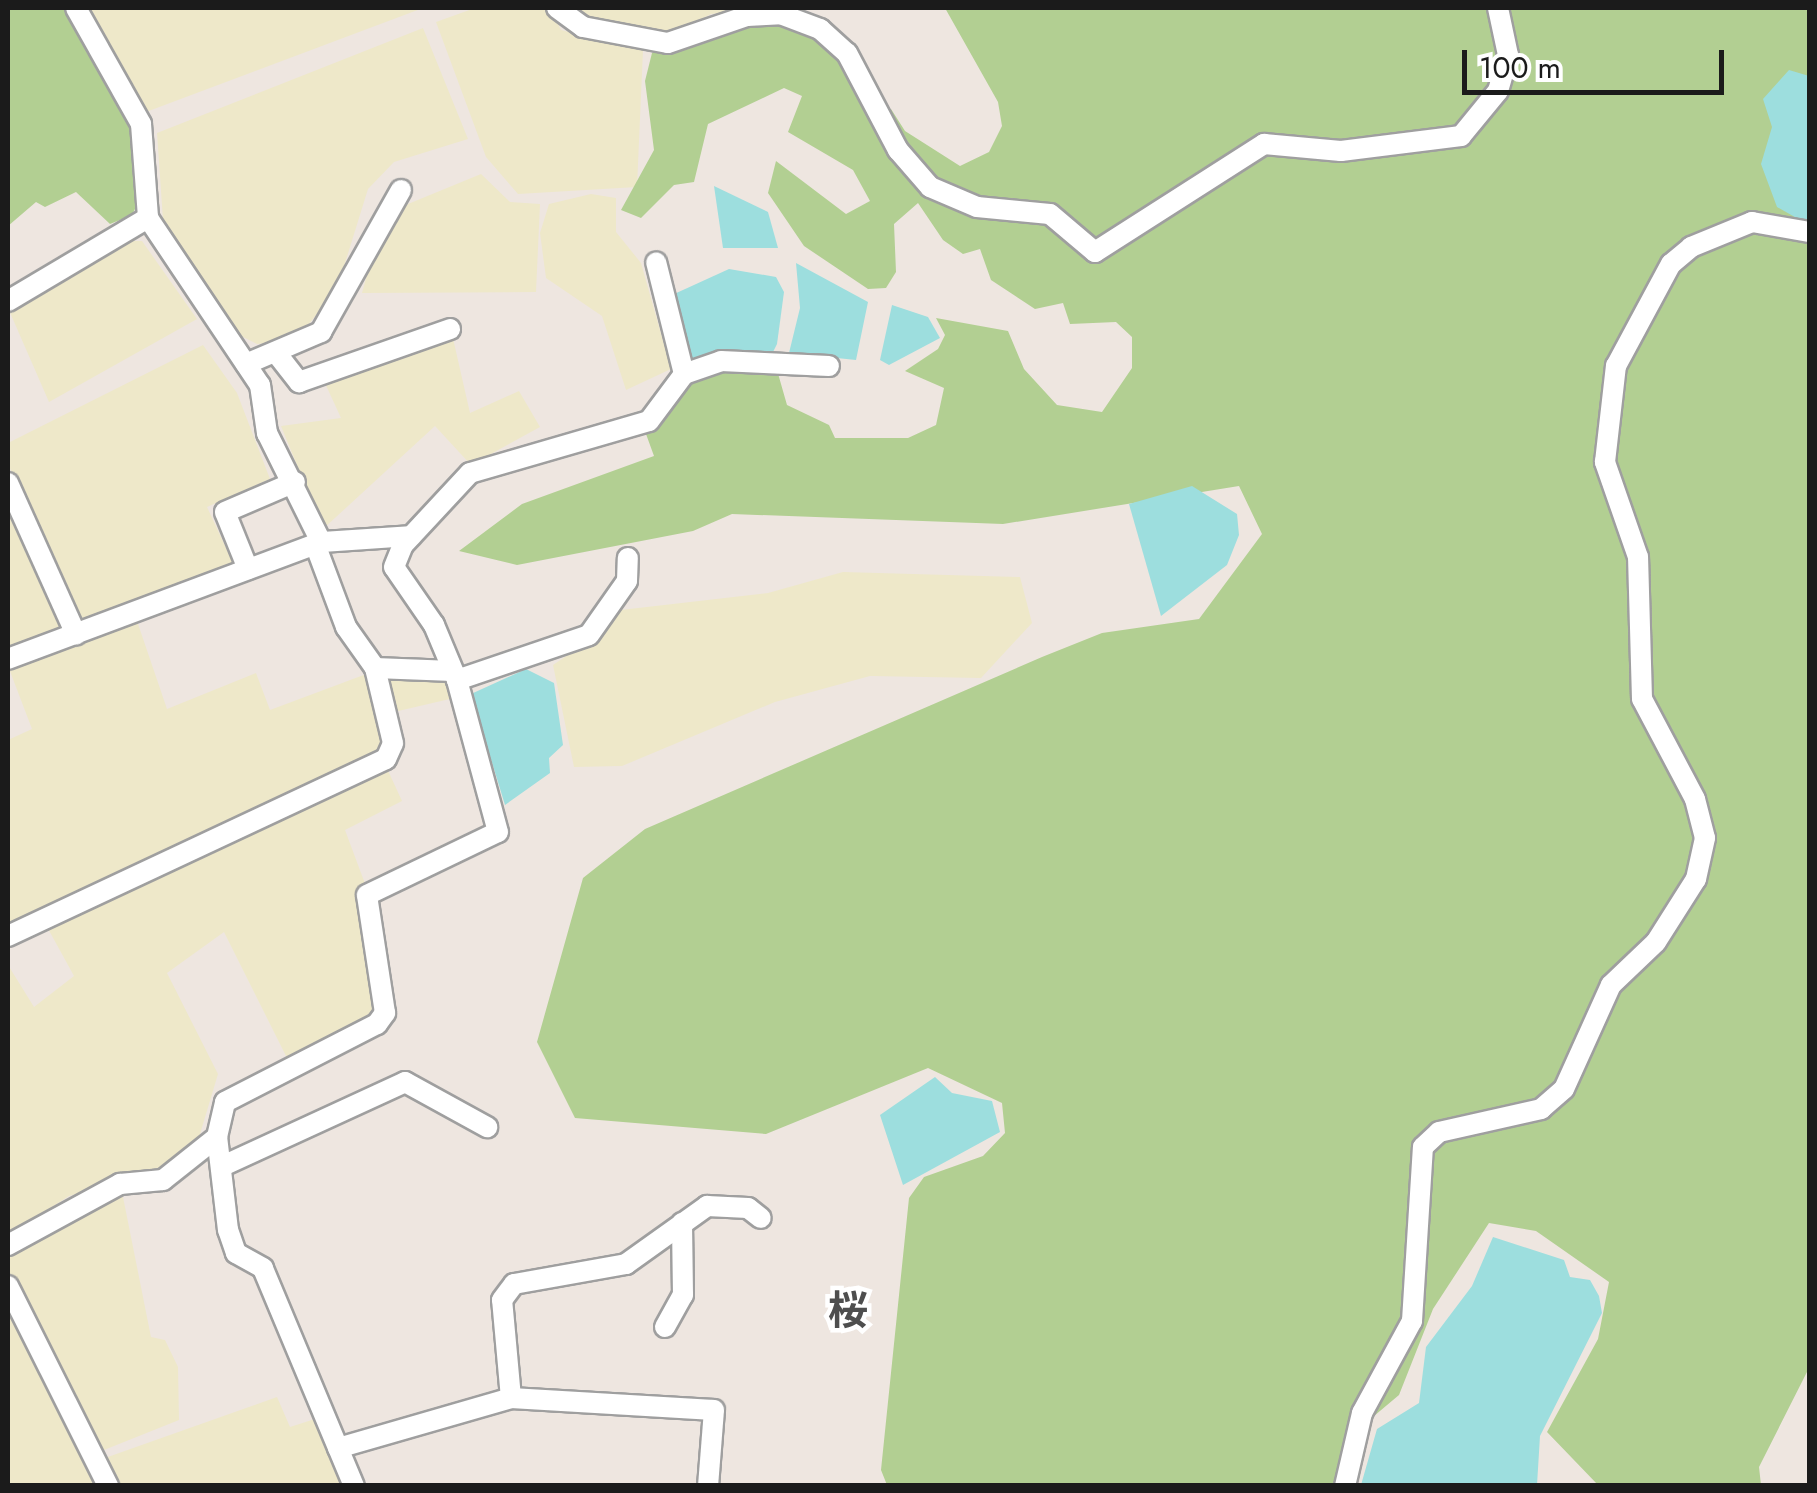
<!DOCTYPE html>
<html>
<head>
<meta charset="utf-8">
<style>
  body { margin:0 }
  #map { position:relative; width:1817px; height:1493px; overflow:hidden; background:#eee6e0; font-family:Jost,"Noto Sans JP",sans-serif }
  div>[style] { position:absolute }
  .farmland>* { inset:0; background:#eee8c9 }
  .forest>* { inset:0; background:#b2cf92 }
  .water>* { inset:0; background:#9ddede }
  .roads { filter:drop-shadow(2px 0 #9f9f9f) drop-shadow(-2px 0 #9f9f9f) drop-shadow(0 2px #9f9f9f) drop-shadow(0 -2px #9f9f9f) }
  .minor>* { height:20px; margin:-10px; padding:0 10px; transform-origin:10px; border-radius:10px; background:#fff }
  span { translate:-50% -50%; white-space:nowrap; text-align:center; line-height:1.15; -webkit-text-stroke:9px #fff; paint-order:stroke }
  .neighbourhood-label { font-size:40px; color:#4e4e4e; font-weight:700 }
  .frame { position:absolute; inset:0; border:10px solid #1b1b1b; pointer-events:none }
  .scale { position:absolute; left:1462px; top:50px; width:262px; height:45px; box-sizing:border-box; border:5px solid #1b1b1b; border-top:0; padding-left:12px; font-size:30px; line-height:35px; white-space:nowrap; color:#1b1b1b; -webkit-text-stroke:8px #fff; paint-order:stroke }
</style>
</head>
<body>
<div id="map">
  <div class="farmland">
    <i style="clip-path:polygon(89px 8px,423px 8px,146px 112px)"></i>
    <i style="clip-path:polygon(475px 8px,550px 8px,561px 30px,643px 50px,637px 187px,518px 194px,486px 157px,436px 22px)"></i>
    <i style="clip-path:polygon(562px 8px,761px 8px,711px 14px,667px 37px,567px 17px)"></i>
    <i style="clip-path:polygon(423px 28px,468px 139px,394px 162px,368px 189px,337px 289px,296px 340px,257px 344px,241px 336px,163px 220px,157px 133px)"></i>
    <i style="clip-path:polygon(481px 174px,510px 202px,540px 204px,536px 292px,362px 293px,379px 232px,408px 204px)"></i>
    <i style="clip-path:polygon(591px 194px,616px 198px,616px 232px,641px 263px,671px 369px,626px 390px,602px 316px,546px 278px,540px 233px,549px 204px)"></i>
    <i style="clip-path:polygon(126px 241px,142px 241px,197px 319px,49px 402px,8px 308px)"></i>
    <i style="clip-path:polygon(452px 334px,470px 413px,519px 391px,540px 427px,471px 465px,435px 426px,323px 529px,281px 426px,341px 418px,324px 381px)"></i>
    <i style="clip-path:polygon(203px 345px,237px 393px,270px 479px,207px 507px,233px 563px,85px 620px,75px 615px,8px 464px,8px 443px)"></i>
    <i style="clip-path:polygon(8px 495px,66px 627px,8px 649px)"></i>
    <i style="clip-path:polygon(843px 572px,1020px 577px,1032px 623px,981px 678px,870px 676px,775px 702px,622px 766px,574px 767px,553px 665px,599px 634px,612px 611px,768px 593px)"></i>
    <i style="clip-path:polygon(137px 621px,167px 709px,256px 673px,270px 710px,369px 673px,387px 739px,375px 756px,8px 930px,8px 740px,32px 729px,8px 666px)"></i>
    <i style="clip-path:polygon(383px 676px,447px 679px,454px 698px,394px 712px)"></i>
    <i style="clip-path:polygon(385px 764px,402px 801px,345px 830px,367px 889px,376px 1017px,287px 1058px,224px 932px,167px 973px,218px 1074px,197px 1144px,157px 1172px,69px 1196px,8px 1235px,8px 965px,34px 1007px,74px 976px,46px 925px)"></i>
    <i style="clip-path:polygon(122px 1192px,151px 1337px,165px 1340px,178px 1367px,179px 1420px,99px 1452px,10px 1278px,8px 1255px)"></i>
    <i style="clip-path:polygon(8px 1302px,100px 1485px,8px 1485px)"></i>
    <i style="clip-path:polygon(277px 1397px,290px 1427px,318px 1418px,347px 1485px,117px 1485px,105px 1458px)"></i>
  </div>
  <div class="forest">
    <i style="clip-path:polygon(8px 8px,67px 8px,135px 124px,141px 197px,132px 215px,110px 224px,76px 192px,45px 207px,36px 202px,8px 226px)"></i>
    <i style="clip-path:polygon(945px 8px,1809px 8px,1810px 1366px,1759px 1467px,1761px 1485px,1598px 1485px,1547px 1432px,1598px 1339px,1609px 1282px,1536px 1231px,1489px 1223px,1433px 1309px,1399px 1395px,1374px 1416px,1345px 1485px,887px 1485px,881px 1470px,909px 1198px,924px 1177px,983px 1156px,1005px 1133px,1002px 1103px,928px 1068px,766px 1134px,575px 1118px,537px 1042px,583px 878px,645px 829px,1042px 657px,1102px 633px,1199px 619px,1262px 534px,1239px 486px,1003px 524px,732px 514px,693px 531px,517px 565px,459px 551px,522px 504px,654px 456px,646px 434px,680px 386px,722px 366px,777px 370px,787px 405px,829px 425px,835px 438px,908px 438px,936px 425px,944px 388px,905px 371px,938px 349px,945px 335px,936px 318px,1008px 331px,1024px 369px,1057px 405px,1102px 412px,1132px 368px,1132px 337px,1116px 322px,1070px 324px,1063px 303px,1035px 309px,991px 280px,980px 249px,963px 254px,943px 240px,918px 203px,894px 224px,896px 272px,886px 288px,868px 289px,804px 246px,768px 193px,776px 161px,846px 214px,870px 201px,853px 170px,788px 132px,802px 96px,784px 88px,708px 124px,694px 182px,674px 185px,641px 218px,621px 210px,654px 150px,645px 81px,652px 53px,723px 23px,791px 21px,821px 34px,876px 116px,891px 109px,905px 131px,960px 166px,989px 152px,1002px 126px,998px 102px)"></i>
  </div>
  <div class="water">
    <i style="clip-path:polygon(1789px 70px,1809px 76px,1809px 225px,1777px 207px,1761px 164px,1772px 127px,1763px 99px)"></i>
    <i style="clip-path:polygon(714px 186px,768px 212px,778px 248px,723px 248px)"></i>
    <i style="clip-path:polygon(796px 263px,868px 302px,856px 360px,789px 353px,800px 308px)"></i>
    <i style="clip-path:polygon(729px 269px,776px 277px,784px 292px,777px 344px,772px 354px,688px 362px,672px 295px)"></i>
    <i style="clip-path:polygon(892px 305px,928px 317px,940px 338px,889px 365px,880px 360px)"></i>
    <i style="clip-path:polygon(1192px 486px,1237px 514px,1239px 535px,1227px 565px,1161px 616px,1129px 504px)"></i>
    <i style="clip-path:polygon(526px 669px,554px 683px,563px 745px,549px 758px,550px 773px,505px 805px,471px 694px)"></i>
    <i style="clip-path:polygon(935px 1077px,952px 1093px,992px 1101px,1000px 1132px,903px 1185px,880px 1115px)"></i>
    <i style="clip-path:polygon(1493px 1237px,1564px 1260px,1570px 1277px,1590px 1280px,1599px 1296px,1602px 1313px,1540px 1436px,1537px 1485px,1361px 1485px,1377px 1429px,1419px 1403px,1426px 1347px,1472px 1286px)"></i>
  </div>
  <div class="roads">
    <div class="minor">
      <i style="left:76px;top:8px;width:133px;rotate:60.7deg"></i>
      <i style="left:141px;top:124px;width:94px;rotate:85.7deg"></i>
      <i style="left:148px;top:218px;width:201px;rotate:56.2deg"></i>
      <i style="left:260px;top:385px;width:49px;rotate:81.7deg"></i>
      <i style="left:267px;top:433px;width:122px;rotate:63.6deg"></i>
      <i style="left:557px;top:8px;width:32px;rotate:36deg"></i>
      <i style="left:583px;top:27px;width:86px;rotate:10.7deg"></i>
      <i style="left:668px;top:43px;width:83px;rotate:-18.9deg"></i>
      <i style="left:747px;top:16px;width:33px;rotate:-3deg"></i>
      <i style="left:780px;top:14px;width:43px;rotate:20.6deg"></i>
      <i style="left:820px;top:29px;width:36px;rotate:42deg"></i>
      <i style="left:847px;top:53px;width:110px;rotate:62.3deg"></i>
      <i style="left:898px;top:150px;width:49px;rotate:49.1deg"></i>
      <i style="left:930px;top:187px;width:51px;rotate:23.1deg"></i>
      <i style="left:977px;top:207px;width:73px;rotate:5.5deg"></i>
      <i style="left:1050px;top:214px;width:59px;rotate:40.2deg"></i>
      <i style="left:1095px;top:252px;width:201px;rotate:-32.6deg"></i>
      <i style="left:1264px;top:144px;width:77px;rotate:5.2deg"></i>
      <i style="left:1341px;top:151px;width:121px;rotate:-7.1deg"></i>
      <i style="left:1461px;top:136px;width:58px;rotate:-50.6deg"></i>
      <i style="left:1498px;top:91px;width:37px;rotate:-74deg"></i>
      <i style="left:1508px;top:55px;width:48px;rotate:-102deg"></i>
      <i style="left:8px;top:301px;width:163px;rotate:-30.7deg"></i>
      <i style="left:277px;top:354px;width:36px;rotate:52deg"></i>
      <i style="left:299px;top:382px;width:160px;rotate:-19.3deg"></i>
      <i style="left:246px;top:364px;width:82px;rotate:-23.1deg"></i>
      <i style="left:321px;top:332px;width:163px;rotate:-60.6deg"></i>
      <i style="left:684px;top:374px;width:39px;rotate:-19deg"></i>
      <i style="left:721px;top:361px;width:108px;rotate:2.7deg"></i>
      <i style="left:8px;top:483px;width:166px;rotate:65.8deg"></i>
      <i style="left:315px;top:544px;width:89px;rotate:69.5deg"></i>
      <i style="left:346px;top:627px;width:50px;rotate:54.7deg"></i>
      <i style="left:375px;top:668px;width:78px;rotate:2.2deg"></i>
      <i style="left:248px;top:569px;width:61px;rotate:-112deg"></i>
      <i style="left:225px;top:512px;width:76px;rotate:-23.2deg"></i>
      <i style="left:8px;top:659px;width:334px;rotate:-20.5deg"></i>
      <i style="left:321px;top:542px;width:90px;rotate:-3.8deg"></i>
      <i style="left:457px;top:680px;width:139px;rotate:-18.8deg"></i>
      <i style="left:589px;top:635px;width:66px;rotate:-54.9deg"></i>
      <i style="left:627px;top:581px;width:23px;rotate:-88deg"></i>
      <i style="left:8px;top:936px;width:417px;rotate:-25.1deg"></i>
      <i style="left:386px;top:759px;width:17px;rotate:-66deg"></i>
      <i style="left:393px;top:743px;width:77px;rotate:-103.5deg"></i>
      <i style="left:227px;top:1164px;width:196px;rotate:-24.7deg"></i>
      <i style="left:405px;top:1082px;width:94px;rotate:28.8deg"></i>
      <i style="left:8px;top:1245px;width:128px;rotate:-28.6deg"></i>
      <i style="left:120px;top:1184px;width:43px;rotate:-5.3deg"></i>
      <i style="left:163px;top:1180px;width:69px;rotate:-38.5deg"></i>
      <i style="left:8px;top:1286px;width:224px;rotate:63.4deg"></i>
      <i style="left:665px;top:1327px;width:37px;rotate:-61deg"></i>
      <i style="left:683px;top:1295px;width:72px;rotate:-90.8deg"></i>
      <i style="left:511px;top:1398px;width:98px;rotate:-95.2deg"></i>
      <i style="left:502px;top:1300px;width:20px;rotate:-53deg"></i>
      <i style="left:514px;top:1284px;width:114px;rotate:-10.1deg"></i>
      <i style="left:626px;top:1264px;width:100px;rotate:-35.6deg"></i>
      <i style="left:707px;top:1206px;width:41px;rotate:2.8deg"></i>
      <i style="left:748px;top:1208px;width:16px;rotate:38deg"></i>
      <i style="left:338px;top:1448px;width:180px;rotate:-16.1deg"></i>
      <i style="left:511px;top:1398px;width:203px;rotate:3.4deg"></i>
      <i style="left:714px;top:1410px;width:76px;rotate:94.5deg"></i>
      <i style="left:354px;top:1486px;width:236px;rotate:-112.7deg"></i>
      <i style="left:263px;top:1268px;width:31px;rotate:-151deg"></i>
      <i style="left:236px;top:1253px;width:24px;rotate:-109deg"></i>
      <i style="left:228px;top:1230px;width:94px;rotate:-96.7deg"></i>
      <i style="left:217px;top:1137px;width:36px;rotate:-77deg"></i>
      <i style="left:225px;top:1102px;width:171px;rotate:-27.2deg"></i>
      <i style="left:377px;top:1024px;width:14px;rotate:-54deg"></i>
      <i style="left:385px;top:1013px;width:119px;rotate:-98.7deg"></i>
      <i style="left:367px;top:895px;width:145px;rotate:-25.7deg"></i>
      <i style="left:498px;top:832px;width:157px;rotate:-105.1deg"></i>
      <i style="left:457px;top:680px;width:60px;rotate:-112.7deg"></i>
      <i style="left:434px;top:625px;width:70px;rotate:-124.6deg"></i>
      <i style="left:394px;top:567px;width:24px;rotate:-68deg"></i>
      <i style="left:403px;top:545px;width:98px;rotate:-47.1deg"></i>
      <i style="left:470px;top:473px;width:186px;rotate:-16.2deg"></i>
      <i style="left:649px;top:421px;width:59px;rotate:-53.3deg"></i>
      <i style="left:684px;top:374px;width:115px;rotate:-104deg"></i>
      <i style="left:1345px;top:1486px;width:75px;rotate:-76.9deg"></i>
      <i style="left:1362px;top:1413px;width:105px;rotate:-61.5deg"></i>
      <i style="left:1412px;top:1321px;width:174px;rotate:-86.4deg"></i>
      <i style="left:1423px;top:1147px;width:22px;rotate:-43deg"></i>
      <i style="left:1439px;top:1132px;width:105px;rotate:-12.7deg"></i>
      <i style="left:1541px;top:1109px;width:30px;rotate:-41deg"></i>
      <i style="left:1564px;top:1089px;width:114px;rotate:-65.7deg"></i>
      <i style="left:1611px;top:985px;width:62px;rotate:-43.7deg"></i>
      <i style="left:1656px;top:942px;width:75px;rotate:-57.6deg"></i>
      <i style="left:1696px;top:879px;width:42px;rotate:-77.6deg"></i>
      <i style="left:1705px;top:838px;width:40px;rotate:-104.4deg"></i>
      <i style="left:1695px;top:799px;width:113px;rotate:-117.9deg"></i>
      <i style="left:1642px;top:699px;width:142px;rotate:-91.6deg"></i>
      <i style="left:1638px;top:557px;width:101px;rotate:-109.2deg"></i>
      <i style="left:1605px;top:462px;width:97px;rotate:-83.5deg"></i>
      <i style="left:1616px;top:366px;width:116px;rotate:-61.7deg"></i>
      <i style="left:1671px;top:264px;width:26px;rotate:-40deg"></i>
      <i style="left:1691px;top:247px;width:66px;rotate:-22.3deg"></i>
      <i style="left:1752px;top:222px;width:59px;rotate:9.8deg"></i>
    </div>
  </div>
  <div class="neighbourhood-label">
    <span style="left:848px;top:1310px">桜</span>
  </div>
  <div class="frame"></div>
  <div class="scale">100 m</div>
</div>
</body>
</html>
